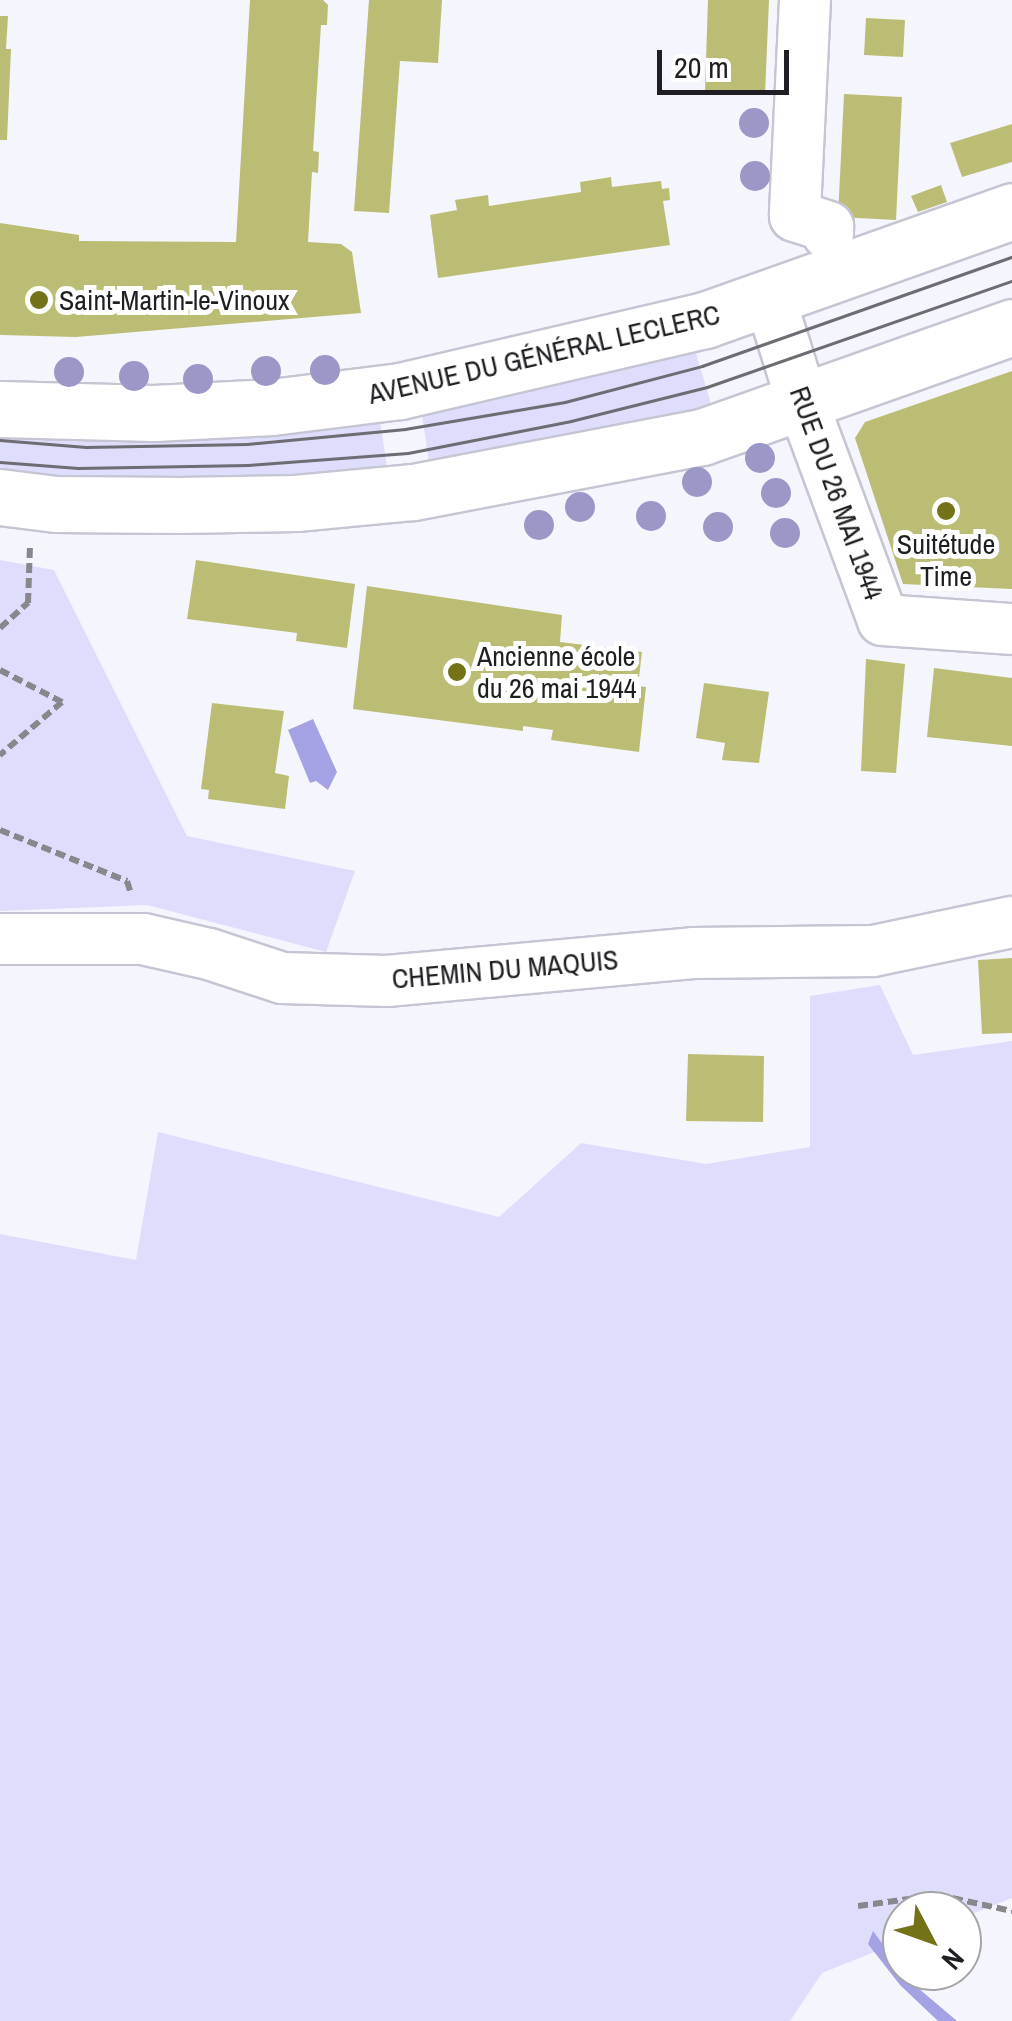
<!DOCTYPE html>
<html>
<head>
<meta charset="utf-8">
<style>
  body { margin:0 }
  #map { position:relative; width:1012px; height:2021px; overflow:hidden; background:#f5f5fd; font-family:"Archivo Narrow",sans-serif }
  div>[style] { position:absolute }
  .green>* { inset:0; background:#dedefc }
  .water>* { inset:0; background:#a4a2e4 }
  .building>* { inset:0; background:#bcbd75 }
  .path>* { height:6px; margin-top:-3px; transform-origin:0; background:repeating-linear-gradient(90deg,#87878d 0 10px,transparent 0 15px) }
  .roads { filter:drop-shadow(2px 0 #c5c5d3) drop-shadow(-2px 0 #c5c5d3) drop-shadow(0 2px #c5c5d3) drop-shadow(0 -2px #c5c5d3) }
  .street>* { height:50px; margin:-25px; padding:0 25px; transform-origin:25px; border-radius:25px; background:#fff }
  .secondary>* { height:55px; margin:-27.5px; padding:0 27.5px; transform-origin:27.5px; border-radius:27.5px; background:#fff }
  .tram>* { height:2.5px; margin:-1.25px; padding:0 1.25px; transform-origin:1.25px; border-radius:1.25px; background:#6c6c72 }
  .trees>* { width:30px; height:30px; margin:-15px; border-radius:50%; background:#9b97c6 }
  .dots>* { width:28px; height:28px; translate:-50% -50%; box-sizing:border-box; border:5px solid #fff; border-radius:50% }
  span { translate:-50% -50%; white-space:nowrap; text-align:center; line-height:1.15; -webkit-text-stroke:10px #fff; paint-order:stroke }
  .poi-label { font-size:28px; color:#1f1f23 }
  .left { translate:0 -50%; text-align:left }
  .street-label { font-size:28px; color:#1f1f23 }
  .north { position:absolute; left:882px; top:1891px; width:100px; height:100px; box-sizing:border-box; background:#fff; border:2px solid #a5a5a7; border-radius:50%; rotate:131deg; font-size:28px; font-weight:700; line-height:40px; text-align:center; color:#1f1f23 }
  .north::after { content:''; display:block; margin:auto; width:35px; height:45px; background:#737217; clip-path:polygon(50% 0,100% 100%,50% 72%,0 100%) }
  .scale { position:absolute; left:657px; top:50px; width:132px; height:45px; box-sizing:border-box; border:5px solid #1f1f23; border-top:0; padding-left:12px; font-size:30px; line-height:35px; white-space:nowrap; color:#1f1f23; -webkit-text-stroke:8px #fff; paint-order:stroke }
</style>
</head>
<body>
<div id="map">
  <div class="green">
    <i style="clip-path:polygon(693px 343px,714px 414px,431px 475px,420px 402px)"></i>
    <i style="clip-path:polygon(378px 407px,388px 474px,0 481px,0 425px)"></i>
    <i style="clip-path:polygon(0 560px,54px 570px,187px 836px,355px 871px,326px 952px,147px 905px,0 911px)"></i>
    <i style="clip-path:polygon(880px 985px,913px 1055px,1012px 1041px,1012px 1898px,962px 1918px,962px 1911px,902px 1911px,902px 1941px,822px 1973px,790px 2021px,0 2021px,0 1234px,136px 1260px,158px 1132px,499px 1217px,581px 1143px,706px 1164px,810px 1147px,810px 996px)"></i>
  </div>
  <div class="water">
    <i style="clip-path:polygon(313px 719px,337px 772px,328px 790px,316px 781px,310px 783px,288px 730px)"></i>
    <i style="clip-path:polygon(873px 1931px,911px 1982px,957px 2021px,938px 2021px,900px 1985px,868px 1944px)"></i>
  </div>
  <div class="building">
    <i style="clip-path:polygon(250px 0,323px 0,328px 5px,327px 25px,321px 25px,313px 151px,319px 152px,318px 173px,312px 172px,308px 242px,341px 244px,352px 252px,361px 313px,76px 337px,0 335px,0 223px,79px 235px,79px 241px,236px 242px)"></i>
    <i style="clip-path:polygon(369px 0,442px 0,438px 63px,400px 61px,389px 213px,354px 211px)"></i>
    <i style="clip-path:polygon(708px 0,769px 0,765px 94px,705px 91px)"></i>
    <i style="clip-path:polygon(0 16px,8px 16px,6px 49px,11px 49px,7px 140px,0 140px)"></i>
    <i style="clip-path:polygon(866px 18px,905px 20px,903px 57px,864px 55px)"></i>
    <i style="clip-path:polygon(844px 94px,902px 97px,896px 220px,838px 217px)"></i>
    <i style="clip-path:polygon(1012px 124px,1012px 162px,962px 177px,950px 143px)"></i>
    <i style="clip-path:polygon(611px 177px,612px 187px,661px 181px,662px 189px,669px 188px,670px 200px,663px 201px,670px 245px,438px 278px,430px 215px,457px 210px,455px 200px,488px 195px,489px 206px,581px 192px,580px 182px)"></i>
    <i style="clip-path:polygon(941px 185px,947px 202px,918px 212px,911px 196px)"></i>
    <i style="clip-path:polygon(1012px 371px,1012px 589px,903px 584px,855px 438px,865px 422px)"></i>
    <i style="clip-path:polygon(196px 560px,355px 584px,347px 648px,296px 641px,297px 633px,187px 619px)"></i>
    <i style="clip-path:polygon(367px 586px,562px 615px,560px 642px,642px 652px,638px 686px,646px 687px,639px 752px,551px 740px,553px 730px,523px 726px,523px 731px,353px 709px)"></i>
    <i style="clip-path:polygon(866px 659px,905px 664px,896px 773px,861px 771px)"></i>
    <i style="clip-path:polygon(934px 668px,1012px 678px,1012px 746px,927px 737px)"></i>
    <i style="clip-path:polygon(704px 683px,769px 692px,759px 763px,722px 760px,725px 743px,696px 738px)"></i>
    <i style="clip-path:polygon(212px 703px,284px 711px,275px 773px,289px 776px,285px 809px,208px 799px,209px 790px,201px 789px)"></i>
    <i style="clip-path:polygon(1012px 958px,1012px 1033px,982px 1034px,978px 960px)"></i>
    <i style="clip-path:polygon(688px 1054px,764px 1056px,763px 1122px,686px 1121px)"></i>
  </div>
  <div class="path">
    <i style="left:0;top:628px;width:38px;rotate:-42deg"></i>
    <i style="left:28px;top:603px;width:56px;rotate:-88deg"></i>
    <i style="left:0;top:670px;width:70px;rotate:27.3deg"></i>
    <i style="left:62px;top:702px;width:82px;rotate:139.5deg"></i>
    <i style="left:0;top:830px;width:137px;rotate:21.9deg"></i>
    <i style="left:127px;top:881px;width:14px;rotate:73deg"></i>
    <i style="left:858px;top:1906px;width:81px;rotate:-7.8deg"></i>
    <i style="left:938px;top:1895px;width:76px;rotate:12.2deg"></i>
  </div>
  <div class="roads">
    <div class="street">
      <i style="left:805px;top:0;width:216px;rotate:92.7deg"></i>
      <i style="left:795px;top:216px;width:35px;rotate:18deg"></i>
      <i style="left:828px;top:227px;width:7px;rotate:90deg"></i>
      <i style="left:770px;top:299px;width:110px;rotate:72.6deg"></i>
      <i style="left:803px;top:404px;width:230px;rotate:69.7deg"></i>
      <i style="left:883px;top:620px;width:129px;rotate:4deg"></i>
      <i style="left:0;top:939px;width:143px"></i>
      <i style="left:143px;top:939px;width:68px;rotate:12.8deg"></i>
      <i style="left:209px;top:954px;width:77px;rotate:18.2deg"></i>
      <i style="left:282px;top:978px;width:105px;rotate:1.6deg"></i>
      <i style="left:387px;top:981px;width:307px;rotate:-5.2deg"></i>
      <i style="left:693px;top:953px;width:180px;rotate:-0.6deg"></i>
      <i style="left:873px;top:951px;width:142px;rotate:-11.8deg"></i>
    </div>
    <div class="secondary">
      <i style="left:0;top:409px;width:154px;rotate:1.5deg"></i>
      <i style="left:154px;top:413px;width:118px;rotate:-2.9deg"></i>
      <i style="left:272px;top:407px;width:129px;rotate:-7.1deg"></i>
      <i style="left:400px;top:391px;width:313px;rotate:-13.1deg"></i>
      <i style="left:705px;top:320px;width:326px;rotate:-19.5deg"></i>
      <i style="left:0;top:497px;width:56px;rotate:7.1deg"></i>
      <i style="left:56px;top:504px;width:123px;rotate:0.5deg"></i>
      <i style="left:179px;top:505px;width:117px;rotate:-1deg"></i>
      <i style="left:296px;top:503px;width:118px;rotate:-5.4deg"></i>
      <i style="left:413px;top:492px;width:294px;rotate:-10.8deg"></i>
      <i style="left:702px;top:437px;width:329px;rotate:-19.5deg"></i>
    </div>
  </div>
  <div class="tram">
    <i style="left:0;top:440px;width:86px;rotate:4.7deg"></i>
    <i style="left:86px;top:447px;width:161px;rotate:-1.1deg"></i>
    <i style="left:247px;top:444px;width:159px;rotate:-5.4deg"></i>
    <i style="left:405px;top:429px;width:162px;rotate:-9.6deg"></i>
    <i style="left:565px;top:402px;width:142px;rotate:-14.7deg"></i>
    <i style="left:702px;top:366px;width:329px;rotate:-19.4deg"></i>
    <i style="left:0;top:462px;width:78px;rotate:4.4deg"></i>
    <i style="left:78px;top:468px;width:170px;rotate:-1deg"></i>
    <i style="left:248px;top:465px;width:160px;rotate:-4.3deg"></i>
    <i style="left:408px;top:453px;width:166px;rotate:-11.1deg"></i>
    <i style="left:571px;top:421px;width:140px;rotate:-14deg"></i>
    <i style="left:707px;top:387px;width:323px;rotate:-19.2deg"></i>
  </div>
  <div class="trees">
    <i style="left:754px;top:123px"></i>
    <i style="left:755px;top:176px"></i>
    <i style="left:325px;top:370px"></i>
    <i style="left:266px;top:371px"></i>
    <i style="left:69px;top:372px"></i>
    <i style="left:134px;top:376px"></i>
    <i style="left:198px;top:379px"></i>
    <i style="left:760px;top:458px"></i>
    <i style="left:697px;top:482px"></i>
    <i style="left:776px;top:493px"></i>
    <i style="left:580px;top:507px"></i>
    <i style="left:651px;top:516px"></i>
    <i style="left:539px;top:525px"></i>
    <i style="left:718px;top:527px"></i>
    <i style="left:785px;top:533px"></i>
  </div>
  <div class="dots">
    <i style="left:39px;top:300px;background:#737217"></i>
    <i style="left:946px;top:511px;background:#737217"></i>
    <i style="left:457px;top:672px;background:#737217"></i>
  </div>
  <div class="poi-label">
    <span class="left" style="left:59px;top:300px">Saint-Martin-le-Vinoux</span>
    <span style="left:946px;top:560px">Suitétude<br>Time</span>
    <span class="left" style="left:477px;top:672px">Ancienne école<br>du 26 mai 1944</span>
  </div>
  <div class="street-label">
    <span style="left:544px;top:354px;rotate:-13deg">AVENUE DU GÉNÉRAL LECLERC</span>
    <span style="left:837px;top:493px;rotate:70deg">RUE DU 26 MAI 1944</span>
    <span style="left:505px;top:969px;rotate:-5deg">CHEMIN DU MAQUIS</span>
  </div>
  <div class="north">N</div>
  <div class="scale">20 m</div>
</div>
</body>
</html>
